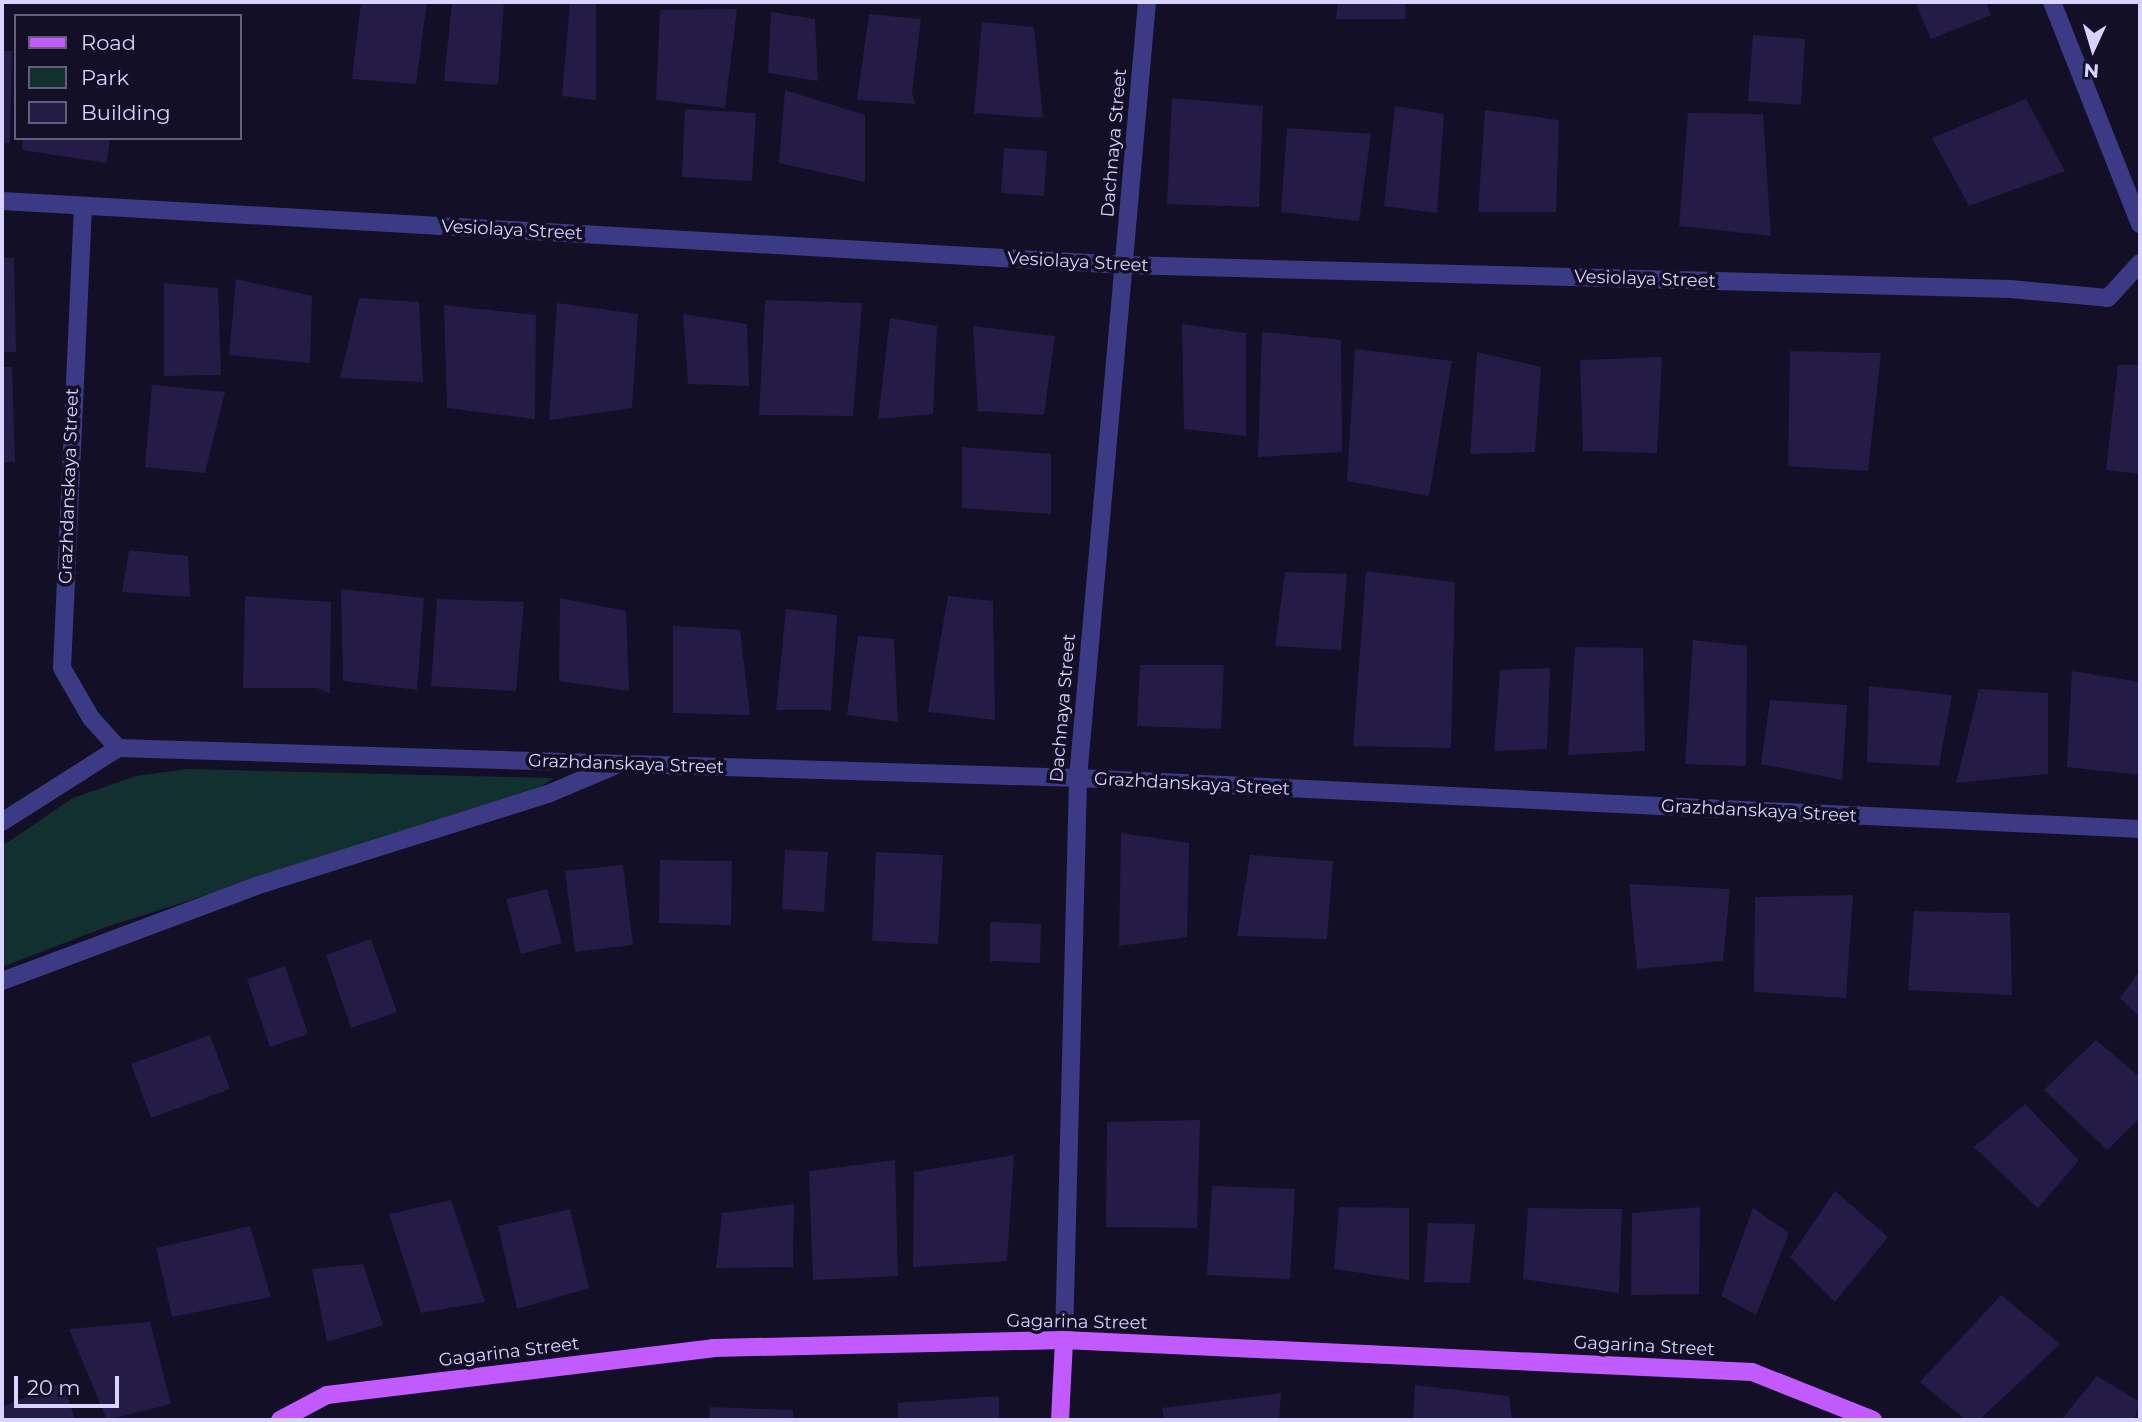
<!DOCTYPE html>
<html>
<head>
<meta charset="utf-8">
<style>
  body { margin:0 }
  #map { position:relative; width:2142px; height:1422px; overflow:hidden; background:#130f26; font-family:Montserrat,sans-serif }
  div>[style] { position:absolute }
  .green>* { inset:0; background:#12302f }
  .building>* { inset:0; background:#241b47 }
  .minor>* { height:18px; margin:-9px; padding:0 9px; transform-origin:9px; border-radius:9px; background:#3d3a85 }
  .major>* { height:18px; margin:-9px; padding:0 9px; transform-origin:9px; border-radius:9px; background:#c25bff }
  span { translate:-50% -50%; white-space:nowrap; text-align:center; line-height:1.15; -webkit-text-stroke:7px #130f26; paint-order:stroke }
  .street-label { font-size:18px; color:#d9d4ff }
  .frame { position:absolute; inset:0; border:4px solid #d9d4ff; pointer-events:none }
  .legend { position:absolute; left:14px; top:14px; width:228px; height:126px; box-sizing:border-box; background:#130f26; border:2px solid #625e7d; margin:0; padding:9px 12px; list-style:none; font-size:21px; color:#d9d4ff }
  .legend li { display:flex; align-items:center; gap:14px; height:35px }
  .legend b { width:35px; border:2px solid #625e7d }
  .north { position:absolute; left:2058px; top:14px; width:70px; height:70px; -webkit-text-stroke:5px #130f26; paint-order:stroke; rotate:184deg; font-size:19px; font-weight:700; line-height:28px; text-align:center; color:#d9d4ff }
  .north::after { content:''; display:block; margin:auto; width:24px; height:32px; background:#d9d4ff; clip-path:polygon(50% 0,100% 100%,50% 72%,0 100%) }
  .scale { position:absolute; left:14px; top:1376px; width:105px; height:32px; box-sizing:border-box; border:4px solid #d9d4ff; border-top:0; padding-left:9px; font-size:21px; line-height:24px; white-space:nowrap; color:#d9d4ff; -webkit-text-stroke:5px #130f26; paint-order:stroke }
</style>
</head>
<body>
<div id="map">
  <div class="green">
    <i style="clip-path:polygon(187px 769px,553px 778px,537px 790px,106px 927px,2px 967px,2px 846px,73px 798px,136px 776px)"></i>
  </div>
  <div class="building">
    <i style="clip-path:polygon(361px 2px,427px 2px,416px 84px,352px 79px)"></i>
    <i style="clip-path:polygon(452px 2px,504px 2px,498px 85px,444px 81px)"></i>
    <i style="clip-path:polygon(570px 2px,596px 2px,596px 100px,562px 96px)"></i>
    <i style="clip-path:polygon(1338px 2px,1406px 2px,1405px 19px,1336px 19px)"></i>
    <i style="clip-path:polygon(1915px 2px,1986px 2px,1991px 15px,1931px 39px)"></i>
    <i style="clip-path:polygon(737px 9px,725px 108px,656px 100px,660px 10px)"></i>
    <i style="clip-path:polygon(771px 12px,815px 19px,818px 81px,768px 73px)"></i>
    <i style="clip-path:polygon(869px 14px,921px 19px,912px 92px,915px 104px,857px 100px)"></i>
    <i style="clip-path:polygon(982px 22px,1034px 27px,1043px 118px,974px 113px)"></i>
    <i style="clip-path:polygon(1753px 35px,1805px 39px,1801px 105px,1748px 101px)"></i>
    <i style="clip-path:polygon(2px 51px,12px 51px,10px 143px,2px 143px)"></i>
    <i style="clip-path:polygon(785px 90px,865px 115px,865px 182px,779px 163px)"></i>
    <i style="clip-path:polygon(1172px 98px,1263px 106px,1259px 207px,1167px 204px)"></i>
    <i style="clip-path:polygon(2026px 99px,2065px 171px,1969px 206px,1932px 138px)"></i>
    <i style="clip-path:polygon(1395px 106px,1444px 114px,1437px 213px,1384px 206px)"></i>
    <i style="clip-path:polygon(685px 109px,756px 113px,752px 181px,682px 177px)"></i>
    <i style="clip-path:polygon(1485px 110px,1559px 120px,1556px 212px,1478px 212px)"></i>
    <i style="clip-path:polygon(1688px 113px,1763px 114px,1771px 236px,1679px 226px)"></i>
    <i style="clip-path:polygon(1287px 128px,1371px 134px,1359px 221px,1281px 212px)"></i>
    <i style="clip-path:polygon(23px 138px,110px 138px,107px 163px,22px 150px)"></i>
    <i style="clip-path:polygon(1004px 148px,1047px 151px,1044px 196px,1001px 193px)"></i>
    <i style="clip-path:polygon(2px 258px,14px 258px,16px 352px,2px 352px)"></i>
    <i style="clip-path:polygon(236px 279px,312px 296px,310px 363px,229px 355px)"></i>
    <i style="clip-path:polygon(164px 283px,218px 288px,221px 375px,164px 376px)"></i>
    <i style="clip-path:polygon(359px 298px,419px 302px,423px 382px,340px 378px)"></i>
    <i style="clip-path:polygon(765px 300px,862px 303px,853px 416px,759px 415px)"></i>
    <i style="clip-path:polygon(557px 303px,638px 314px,632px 408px,549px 420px)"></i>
    <i style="clip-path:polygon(444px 305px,536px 315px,535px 419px,447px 408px)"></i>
    <i style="clip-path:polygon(683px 314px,747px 324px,749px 386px,688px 384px)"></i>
    <i style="clip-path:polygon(890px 318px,937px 326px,933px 414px,878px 419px)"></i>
    <i style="clip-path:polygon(1182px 324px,1246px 333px,1246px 436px,1184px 429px)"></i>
    <i style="clip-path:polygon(973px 326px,1055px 336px,1044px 415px,978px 411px)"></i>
    <i style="clip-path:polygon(1262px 332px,1341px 340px,1342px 452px,1258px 457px)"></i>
    <i style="clip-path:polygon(1355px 349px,1452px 361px,1429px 496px,1347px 481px)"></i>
    <i style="clip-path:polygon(1790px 351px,1881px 353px,1868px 471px,1788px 466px)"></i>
    <i style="clip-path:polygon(1477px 352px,1541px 367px,1535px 452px,1470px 454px)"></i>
    <i style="clip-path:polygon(1662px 357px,1657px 453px,1583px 451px,1580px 360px)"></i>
    <i style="clip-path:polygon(2118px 365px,2140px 365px,2140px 474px,2106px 470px)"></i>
    <i style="clip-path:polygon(2px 367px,12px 367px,15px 462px,2px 462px)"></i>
    <i style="clip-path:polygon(152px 385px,225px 392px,205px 473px,145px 467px)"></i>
    <i style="clip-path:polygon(962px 447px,1051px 454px,1051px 514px,962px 508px)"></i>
    <i style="clip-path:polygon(129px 550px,188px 556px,190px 597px,122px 592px)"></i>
    <i style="clip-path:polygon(1366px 571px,1455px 582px,1451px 748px,1353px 746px)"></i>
    <i style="clip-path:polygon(1285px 572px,1347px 574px,1341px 650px,1275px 646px)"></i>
    <i style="clip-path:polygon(341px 589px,424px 598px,417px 690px,343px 681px)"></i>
    <i style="clip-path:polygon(245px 596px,331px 602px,330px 694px,317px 688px,243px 688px)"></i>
    <i style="clip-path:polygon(948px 596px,993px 601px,995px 720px,928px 712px)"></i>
    <i style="clip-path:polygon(560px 598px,626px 611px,629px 691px,559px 681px)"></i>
    <i style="clip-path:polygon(437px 599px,524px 602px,516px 691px,431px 686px)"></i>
    <i style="clip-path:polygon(786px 609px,837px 615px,831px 710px,776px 710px)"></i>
    <i style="clip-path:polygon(673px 626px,740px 630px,750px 715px,673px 713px)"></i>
    <i style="clip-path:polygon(858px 636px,894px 639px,898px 722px,847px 715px)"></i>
    <i style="clip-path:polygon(1693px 640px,1747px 646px,1746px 766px,1685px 764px)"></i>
    <i style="clip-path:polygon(1575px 647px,1643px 648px,1645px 751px,1568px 755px)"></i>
    <i style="clip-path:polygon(1140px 665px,1224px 665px,1221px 729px,1137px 726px)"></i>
    <i style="clip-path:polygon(1550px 668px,1547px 749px,1494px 751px,1500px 670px)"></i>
    <i style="clip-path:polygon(2072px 671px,2140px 682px,2140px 775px,2067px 767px)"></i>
    <i style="clip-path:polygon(1869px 686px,1952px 695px,1939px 766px,1867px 762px)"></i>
    <i style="clip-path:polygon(1979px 689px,2048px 693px,2048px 774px,1956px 783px)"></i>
    <i style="clip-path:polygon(1770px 700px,1847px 705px,1842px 780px,1761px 764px)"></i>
    <i style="clip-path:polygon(1121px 833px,1189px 843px,1187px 937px,1119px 946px)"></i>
    <i style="clip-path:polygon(785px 850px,828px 852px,824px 912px,782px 909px)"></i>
    <i style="clip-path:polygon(876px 852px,943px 855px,938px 944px,872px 941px)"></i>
    <i style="clip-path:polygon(1250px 855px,1333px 861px,1327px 939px,1237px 936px)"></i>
    <i style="clip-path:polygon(660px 860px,732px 861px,731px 925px,659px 923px)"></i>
    <i style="clip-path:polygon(623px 865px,633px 945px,575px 952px,565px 871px)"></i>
    <i style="clip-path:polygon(1629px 884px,1730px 889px,1723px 961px,1637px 969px)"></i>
    <i style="clip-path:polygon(547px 889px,562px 943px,521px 954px,506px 899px)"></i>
    <i style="clip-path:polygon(1853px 895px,1846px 998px,1754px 992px,1755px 897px)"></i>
    <i style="clip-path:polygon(1914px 911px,2010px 913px,2012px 995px,1908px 990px)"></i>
    <i style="clip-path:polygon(990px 922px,1041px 924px,1040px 963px,990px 961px)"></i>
    <i style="clip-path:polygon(371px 939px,397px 1012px,351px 1028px,326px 955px)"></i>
    <i style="clip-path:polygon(285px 966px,308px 1034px,270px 1047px,247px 979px)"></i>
    <i style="clip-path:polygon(2140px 970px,2140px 1017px,2120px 998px)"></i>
    <i style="clip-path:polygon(210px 1035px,230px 1089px,151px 1118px,131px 1064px)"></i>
    <i style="clip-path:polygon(2096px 1040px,2140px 1077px,2140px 1118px,2107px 1150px,2044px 1090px)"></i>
    <i style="clip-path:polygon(2025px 1104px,2079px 1160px,2038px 1208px,1974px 1147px)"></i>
    <i style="clip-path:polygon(1200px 1120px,1197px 1228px,1106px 1227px,1107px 1122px)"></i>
    <i style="clip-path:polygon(1014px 1155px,1007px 1261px,913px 1267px,914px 1172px)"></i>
    <i style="clip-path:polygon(895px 1160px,898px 1276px,813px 1280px,809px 1171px)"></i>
    <i style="clip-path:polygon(1212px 1186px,1295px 1189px,1290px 1279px,1207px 1275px)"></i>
    <i style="clip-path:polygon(1835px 1191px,1888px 1237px,1835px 1302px,1790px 1257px)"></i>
    <i style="clip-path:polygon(451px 1200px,485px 1302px,421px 1313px,389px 1214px)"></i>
    <i style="clip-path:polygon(794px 1204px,793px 1267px,716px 1268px,722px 1213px)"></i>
    <i style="clip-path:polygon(1339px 1207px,1409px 1208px,1409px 1280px,1334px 1269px)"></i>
    <i style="clip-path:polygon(1700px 1207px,1699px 1294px,1631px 1295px,1632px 1213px)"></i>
    <i style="clip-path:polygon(1528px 1208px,1622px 1209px,1619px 1293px,1523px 1279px)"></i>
    <i style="clip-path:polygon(1753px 1208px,1789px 1233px,1756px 1315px,1721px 1296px)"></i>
    <i style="clip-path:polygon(570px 1209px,589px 1288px,517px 1309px,498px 1226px)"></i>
    <i style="clip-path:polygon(1428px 1223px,1475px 1224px,1470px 1283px,1424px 1282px)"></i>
    <i style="clip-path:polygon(250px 1226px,271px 1297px,172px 1317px,156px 1248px)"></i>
    <i style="clip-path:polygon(363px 1264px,383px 1325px,327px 1342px,312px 1269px)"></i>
    <i style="clip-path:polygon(2001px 1295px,2060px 1344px,1979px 1420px,1966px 1420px,1920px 1382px)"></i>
    <i style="clip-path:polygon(150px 1322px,171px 1404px,107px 1420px,69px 1329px)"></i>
    <i style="clip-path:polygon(2097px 1376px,2140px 1402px,2134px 1420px,2061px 1420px)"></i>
    <i style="clip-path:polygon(63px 1382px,75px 1420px,2px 1420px,2px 1407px)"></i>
    <i style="clip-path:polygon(1415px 1385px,1509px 1396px,1512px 1420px,1413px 1420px)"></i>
    <i style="clip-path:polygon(1281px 1393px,1279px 1420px,1164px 1420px,1162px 1408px)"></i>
    <i style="clip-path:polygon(999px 1396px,999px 1420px,898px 1420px,898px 1403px)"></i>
    <i style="clip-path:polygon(710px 1407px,793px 1410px,793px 1420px,709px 1420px)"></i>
  </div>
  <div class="minor">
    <i style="left:2052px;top:2px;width:239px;rotate:68.4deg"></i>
    <i style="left:2px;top:201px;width:1124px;rotate:3.26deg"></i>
    <i style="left:1124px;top:265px;width:886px;rotate:1.55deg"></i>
    <i style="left:2010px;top:289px;width:98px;rotate:5.2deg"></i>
    <i style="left:2108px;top:298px;width:47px;rotate:-47.6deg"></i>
    <i style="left:83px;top:206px;width:462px;rotate:92.6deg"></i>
    <i style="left:62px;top:668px;width:58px;rotate:59.9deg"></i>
    <i style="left:91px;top:718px;width:40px;rotate:48deg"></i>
    <i style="left:2px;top:822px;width:138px;rotate:-32.5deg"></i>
    <i style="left:118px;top:748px;width:960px;rotate:1.79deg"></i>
    <i style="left:1078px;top:778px;width:1063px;rotate:2.75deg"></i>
    <i style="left:2px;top:981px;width:271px;rotate:-20.5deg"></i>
    <i style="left:256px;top:886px;width:306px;rotate:-17.5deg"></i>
    <i style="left:548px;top:794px;width:72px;rotate:-23deg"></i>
    <i style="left:1064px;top:1340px;width:562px;rotate:-88.57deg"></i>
    <i style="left:1078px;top:778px;width:779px;rotate:-84.92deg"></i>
  </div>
  <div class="major">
    <i style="left:280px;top:1420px;width:53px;rotate:-28deg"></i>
    <i style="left:327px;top:1395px;width:389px;rotate:-6.9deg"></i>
    <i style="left:713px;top:1348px;width:351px;rotate:-1.3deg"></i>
    <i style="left:1064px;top:1340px;width:689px;rotate:2.66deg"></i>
    <i style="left:1752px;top:1372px;width:130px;rotate:21.6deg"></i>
    <i style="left:1060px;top:1420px;width:80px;rotate:-87.1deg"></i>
  </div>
  <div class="street-label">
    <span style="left:1114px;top:143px;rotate:-85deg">Dachnaya Street</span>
    <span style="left:512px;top:230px;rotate:3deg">Vesiolaya Street</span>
    <span style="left:1078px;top:262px;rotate:3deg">Vesiolaya Street</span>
    <span style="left:1645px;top:279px;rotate:2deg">Vesiolaya Street</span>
    <span style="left:69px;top:486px;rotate:-88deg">Grazhdanskaya Street</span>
    <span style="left:1063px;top:708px;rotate:-85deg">Dachnaya Street</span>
    <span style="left:626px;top:764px;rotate:2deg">Grazhdanskaya Street</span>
    <span style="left:1192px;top:784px;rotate:3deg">Grazhdanskaya Street</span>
    <span style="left:1759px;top:811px;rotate:3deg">Grazhdanskaya Street</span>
    <span style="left:1077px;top:1322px;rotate:1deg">Gagarina Street</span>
    <span style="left:1644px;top:1346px;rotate:3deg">Gagarina Street</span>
    <span style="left:509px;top:1352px;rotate:-7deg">Gagarina Street</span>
  </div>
  <div class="frame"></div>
  <ul class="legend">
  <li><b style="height:9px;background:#c25bff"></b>Road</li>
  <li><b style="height:19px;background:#12302f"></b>Park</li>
  <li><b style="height:19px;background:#241b47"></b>Building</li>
  </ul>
  <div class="north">N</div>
  <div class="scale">20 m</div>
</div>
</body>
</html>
